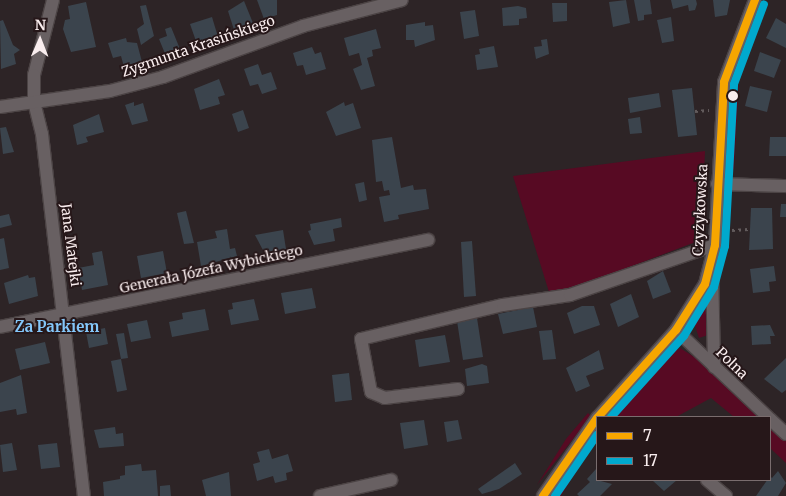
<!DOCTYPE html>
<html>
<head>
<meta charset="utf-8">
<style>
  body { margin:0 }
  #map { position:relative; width:786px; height:496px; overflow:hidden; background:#2d2426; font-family:Merriweather,serif }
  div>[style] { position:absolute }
  .green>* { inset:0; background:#570a23 }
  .building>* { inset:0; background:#3b444d }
  .path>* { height:2.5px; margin-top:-1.25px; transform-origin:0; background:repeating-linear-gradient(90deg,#625b5c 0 2.5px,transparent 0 6.5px) }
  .roads { filter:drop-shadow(1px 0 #4b4344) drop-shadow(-1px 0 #4b4344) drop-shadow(0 1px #4b4344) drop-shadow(0 -1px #4b4344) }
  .street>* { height:12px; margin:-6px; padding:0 6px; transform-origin:6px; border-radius:6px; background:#686062 }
  .bus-1>* { height:8px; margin:-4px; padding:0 4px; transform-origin:4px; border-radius:4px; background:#f7a600 }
  .bus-2>* { height:8px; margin:-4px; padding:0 4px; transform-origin:4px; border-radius:4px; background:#00a9ce }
  .dots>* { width:14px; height:14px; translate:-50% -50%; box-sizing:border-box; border:2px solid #261719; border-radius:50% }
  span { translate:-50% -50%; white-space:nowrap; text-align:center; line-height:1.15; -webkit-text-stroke:4px #261719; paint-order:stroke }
  .street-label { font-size:14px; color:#f9edee }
  .neighbourhood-label { font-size:15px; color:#84c7fa; font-weight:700 }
  .legend { position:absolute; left:596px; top:416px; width:175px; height:65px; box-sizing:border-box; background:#261719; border:1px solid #7a6d6e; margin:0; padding:6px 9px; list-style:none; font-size:15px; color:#f9edee }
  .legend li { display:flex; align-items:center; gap:10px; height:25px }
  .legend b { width:25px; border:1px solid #7a6d6e }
  .north { position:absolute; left:15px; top:15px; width:50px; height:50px; -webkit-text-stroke:4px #261719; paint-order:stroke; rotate:1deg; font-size:14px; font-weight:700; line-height:20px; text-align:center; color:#f9edee }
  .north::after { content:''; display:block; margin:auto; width:18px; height:22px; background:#f9edee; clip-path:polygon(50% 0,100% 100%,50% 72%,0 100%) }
</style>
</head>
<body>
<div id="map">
  <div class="green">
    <i style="clip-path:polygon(739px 82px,734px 169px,732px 170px,732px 130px)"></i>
    <i style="clip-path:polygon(705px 151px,701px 240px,571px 289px,549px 292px,513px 176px)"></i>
    <i style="clip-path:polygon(724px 204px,729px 205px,728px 249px,722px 247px)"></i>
    <i style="clip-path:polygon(708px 293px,708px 335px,699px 338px,694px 323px)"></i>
    <i style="clip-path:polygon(680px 348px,699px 360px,759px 417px,734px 417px,711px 398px,676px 417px,608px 417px,664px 356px)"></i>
    <i style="clip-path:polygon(588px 413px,591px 416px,537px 485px,566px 439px)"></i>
    <i style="clip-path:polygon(770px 426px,786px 441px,786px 463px,770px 448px)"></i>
    <i style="clip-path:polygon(597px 429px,597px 437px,561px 496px,550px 496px)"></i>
  </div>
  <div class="building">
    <i style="clip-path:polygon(257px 0,277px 0,277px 15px,264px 19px)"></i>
    <i style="clip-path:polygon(626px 0,630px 23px,613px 27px,609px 2px)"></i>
    <i style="clip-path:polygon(634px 0,650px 0,652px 14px,644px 15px,644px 20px,638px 21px)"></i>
    <i style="clip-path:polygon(671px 0,696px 0,697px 4px,695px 10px,689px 11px,688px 5px,673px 9px)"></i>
    <i style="clip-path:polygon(713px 0,730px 0,727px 15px,715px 17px)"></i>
    <i style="clip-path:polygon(244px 1px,253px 23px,234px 30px,228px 11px)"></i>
    <i style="clip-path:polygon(86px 2px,96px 47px,71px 52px,63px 29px,65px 20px,70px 19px,68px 6px)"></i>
    <i style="clip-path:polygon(552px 3px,567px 3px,567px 21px,553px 22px)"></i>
    <i style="clip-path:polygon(146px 5px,154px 36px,141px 45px,137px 29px,144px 24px,140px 6px)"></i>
    <i style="clip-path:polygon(518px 6px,526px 8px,527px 18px,519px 19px,519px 25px,503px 26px,502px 8px)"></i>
    <i style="clip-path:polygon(475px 10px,479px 36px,464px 39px,460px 12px)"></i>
    <i style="clip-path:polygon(212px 17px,218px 37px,197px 44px,190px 24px)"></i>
    <i style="clip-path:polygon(671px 17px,674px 41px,662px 43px,657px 20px)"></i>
    <i style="clip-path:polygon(776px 18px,786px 24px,786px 48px,766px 38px)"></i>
    <i style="clip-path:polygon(3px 20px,13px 45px,20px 50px,14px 54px,16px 64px,1px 69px,0 21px)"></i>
    <i style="clip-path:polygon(425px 22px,425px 26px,433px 25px,435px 40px,415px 47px,414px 40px,406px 40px,406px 25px)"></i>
    <i style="clip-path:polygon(171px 27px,180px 49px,166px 56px,159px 39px,167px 36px,165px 29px)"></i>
    <i style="clip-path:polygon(376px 29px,381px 48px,372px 50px,373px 56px,367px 58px,375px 86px,361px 90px,353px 69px,362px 65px,359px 53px,349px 56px,344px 38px)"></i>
    <i style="clip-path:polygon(126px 38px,127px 42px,137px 43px,142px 62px,124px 67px,121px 56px,113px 58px,108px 43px)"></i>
    <i style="clip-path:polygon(547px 39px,549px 54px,536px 59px,534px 47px,542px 46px,541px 40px)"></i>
    <i style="clip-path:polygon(494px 46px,498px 67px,477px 70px,475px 55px,480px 54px,479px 49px)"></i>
    <i style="clip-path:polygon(312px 47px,315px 54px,321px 52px,326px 69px,306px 75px,303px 65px,297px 66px,293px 53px)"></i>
    <i style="clip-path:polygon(760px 52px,781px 60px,774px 78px,754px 71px)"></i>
    <i style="clip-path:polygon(258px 64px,262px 75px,271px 72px,277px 89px,262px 94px,258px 84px,250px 86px,244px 69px)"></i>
    <i style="clip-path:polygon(219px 79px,225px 95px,218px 97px,220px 104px,200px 110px,194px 89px)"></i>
    <i style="clip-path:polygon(750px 86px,772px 91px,767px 112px,745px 106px)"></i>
    <i style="clip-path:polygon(692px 88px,697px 135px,678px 137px,672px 90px)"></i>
    <i style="clip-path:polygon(659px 93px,661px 107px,630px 113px,628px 98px)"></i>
    <i style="clip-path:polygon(134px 102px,134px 106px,143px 103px,148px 121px,132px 125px,125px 105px)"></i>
    <i style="clip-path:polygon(344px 102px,345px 106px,353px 103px,361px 128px,336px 136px,326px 112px)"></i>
    <i style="clip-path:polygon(243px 110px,249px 128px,238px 132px,232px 114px)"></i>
    <i style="clip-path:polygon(99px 114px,104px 132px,86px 137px,88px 142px,77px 145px,73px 125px)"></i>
    <i style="clip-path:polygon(640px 117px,642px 133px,630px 134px,628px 119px)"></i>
    <i style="clip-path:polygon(6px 127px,14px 152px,3px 154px,0 128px)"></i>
    <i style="clip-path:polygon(392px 137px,401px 188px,413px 185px,414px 190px,426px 189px,429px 209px,398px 215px,399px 219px,384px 222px,379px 197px,390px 195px,389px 190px,384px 191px,382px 181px,376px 182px,372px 140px)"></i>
    <i style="clip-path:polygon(770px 137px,786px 137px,786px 156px,769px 156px)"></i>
    <i style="clip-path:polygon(364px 182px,367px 200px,359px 202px,355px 184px)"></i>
    <i style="clip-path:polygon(781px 204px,786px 204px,786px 217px,780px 217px)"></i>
    <i style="clip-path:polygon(751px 208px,772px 208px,773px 249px,749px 250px)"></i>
    <i style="clip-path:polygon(186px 211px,194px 243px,184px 244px,177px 213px)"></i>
    <i style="clip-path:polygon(9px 214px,12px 225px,0 228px,0 216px)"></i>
    <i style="clip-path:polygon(341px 218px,342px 227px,333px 229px,335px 241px,314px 245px,308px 231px,311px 230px,310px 224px)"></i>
    <i style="clip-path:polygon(227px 229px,230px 249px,235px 248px,237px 256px,201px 266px,197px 242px,217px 238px,215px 231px)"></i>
    <i style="clip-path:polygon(283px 230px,286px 249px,265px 254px,255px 235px)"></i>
    <i style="clip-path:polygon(4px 238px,9px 268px,0 270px,0 239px)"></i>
    <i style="clip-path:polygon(472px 241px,476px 296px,464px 297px,461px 242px)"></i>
    <i style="clip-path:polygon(102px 251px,108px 285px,82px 290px,78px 268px,94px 265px,92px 253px)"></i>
    <i style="clip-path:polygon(163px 251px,167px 273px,141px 278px,137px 256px)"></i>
    <i style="clip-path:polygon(774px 266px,776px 281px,769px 282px,770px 291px,753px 293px,750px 269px)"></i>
    <i style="clip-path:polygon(663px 271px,671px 292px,653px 299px,647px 281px)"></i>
    <i style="clip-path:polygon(28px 275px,29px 278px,35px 277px,38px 296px,9px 304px,4px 283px)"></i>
    <i style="clip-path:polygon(312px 288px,316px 308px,285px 314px,281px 293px)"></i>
    <i style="clip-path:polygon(631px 294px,639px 317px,618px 327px,610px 304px)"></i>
    <i style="clip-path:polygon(254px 299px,259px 320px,231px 325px,228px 310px,233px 309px,232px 303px)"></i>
    <i style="clip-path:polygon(582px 306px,594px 306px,600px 325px,574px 334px,567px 313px)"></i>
    <i style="clip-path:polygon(533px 307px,537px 327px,503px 334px,498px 314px)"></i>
    <i style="clip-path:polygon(205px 309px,209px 330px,172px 337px,169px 322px,183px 319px,182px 313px)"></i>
    <i style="clip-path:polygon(477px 318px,483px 357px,463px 360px,457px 321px)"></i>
    <i style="clip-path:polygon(147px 320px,151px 338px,131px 342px,127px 324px)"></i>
    <i style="clip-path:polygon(770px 325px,775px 336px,770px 336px,771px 344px,752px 345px,751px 326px)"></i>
    <i style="clip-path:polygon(105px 328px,108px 344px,89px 348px,86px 332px)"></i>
    <i style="clip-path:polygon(552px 330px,556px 359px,543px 360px,539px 331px)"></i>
    <i style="clip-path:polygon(124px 333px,128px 358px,121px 359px,116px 334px)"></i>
    <i style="clip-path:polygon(445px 335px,450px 362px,419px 367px,415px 340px)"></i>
    <i style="clip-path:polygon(45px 342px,50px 363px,20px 370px,15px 349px)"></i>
    <i style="clip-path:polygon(599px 350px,604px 369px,586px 376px,590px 386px,576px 392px,566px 368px)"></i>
    <i style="clip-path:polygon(786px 358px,786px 390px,782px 393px,764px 379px)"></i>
    <i style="clip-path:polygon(121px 359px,127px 390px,117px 392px,111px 361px)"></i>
    <i style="clip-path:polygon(482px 364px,487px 366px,489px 383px,467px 386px,465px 369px)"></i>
    <i style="clip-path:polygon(349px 373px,352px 400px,335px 402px,332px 375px)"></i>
    <i style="clip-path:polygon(21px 375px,27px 413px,17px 415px,16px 409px,0 412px,0 383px)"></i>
    <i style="clip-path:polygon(424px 420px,428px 445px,404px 449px,400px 423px)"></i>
    <i style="clip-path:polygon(458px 420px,462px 439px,447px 442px,444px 422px)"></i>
    <i style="clip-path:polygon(115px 427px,116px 434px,123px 433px,124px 446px,99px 448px,94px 430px)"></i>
    <i style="clip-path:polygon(12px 443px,17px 470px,3px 472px,0 445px)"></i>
    <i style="clip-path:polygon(57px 443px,60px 467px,41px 469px,38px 445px)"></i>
    <i style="clip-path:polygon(269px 449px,272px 459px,288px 454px,293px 471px,286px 473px,287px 480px,275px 483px,273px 476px,257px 481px,253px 464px,260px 462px,257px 452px)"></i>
    <i style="clip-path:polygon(515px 463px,522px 474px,499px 489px,482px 494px,478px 489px)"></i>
    <i style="clip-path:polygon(141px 464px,142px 471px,156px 470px,158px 496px,104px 496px,103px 482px,120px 479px,120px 476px,125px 475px,125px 466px)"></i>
    <i style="clip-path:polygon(596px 469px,597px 480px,612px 484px,600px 496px,579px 496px,577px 494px,590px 482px,587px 479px)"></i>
    <i style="clip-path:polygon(778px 471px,786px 483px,778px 496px,756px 496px,770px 476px,772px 478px)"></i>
    <i style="clip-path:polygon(229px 472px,231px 496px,206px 496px,202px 480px)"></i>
    <i style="clip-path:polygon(652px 480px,677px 480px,664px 491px)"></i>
    <i style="clip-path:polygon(170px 485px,171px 496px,160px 496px,160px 486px)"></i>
  </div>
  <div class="path">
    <i style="left:695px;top:111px;width:14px;rotate:-4deg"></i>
    <i style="left:732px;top:230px;width:17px;rotate:-3deg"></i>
  </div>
  <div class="roads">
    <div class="street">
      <i style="left:53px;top:0;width:77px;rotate:104.2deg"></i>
      <i style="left:34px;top:75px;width:27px;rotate:90deg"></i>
      <i style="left:34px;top:102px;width:33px;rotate:76deg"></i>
      <i style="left:42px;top:134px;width:364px;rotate:83.4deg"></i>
      <i style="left:0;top:107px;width:111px;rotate:-8.3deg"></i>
      <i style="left:110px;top:91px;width:55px;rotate:-14.8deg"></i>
      <i style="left:163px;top:77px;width:149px;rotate:-20deg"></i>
      <i style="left:303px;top:26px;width:102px;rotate:-14.7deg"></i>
      <i style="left:717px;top:184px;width:69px;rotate:1.7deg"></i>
      <i style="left:712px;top:268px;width:99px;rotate:88.8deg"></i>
      <i style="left:0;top:327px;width:437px;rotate:-11.5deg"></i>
      <i style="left:676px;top:330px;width:127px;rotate:43.4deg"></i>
      <i style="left:458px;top:389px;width:74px;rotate:173deg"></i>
      <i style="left:385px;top:398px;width:15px;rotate:-157deg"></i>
      <i style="left:371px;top:392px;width:54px;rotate:-100.7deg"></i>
      <i style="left:361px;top:339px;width:146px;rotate:-13.5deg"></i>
      <i style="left:503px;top:305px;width:68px;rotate:-8.5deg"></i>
      <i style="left:570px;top:295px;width:153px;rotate:-19deg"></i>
      <i style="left:598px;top:417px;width:117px;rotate:-48.1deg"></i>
      <i style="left:676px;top:330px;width:54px;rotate:-57.8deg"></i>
      <i style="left:705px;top:284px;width:40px;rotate:-75.6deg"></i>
      <i style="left:715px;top:245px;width:163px;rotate:-86.8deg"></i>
      <i style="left:724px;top:82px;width:88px;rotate:-69.3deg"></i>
      <i style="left:770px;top:419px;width:22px;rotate:43deg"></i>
      <i style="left:707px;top:480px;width:25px;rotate:40deg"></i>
      <i style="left:320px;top:496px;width:73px;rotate:-12.7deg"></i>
      <i style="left:543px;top:496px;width:95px;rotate:-55.3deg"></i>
    </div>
  </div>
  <div class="bus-1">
    <i style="left:598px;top:417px;width:117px;rotate:-48.1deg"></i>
    <i style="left:676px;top:330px;width:54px;rotate:-57.8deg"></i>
    <i style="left:705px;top:284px;width:40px;rotate:-75.6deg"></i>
    <i style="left:715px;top:245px;width:163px;rotate:-86.8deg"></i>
    <i style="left:724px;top:82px;width:88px;rotate:-69.3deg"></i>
    <i style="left:543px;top:496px;width:95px;rotate:-55.3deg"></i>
  </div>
  <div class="bus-2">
    <i style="left:611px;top:417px;width:109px;rotate:-48deg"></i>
    <i style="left:684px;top:336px;width:57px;rotate:-58.5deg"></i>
    <i style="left:714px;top:287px;width:42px;rotate:-75deg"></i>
    <i style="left:725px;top:246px;width:162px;rotate:-86.8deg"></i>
    <i style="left:734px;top:84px;width:85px;rotate:-69.4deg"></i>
    <i style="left:555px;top:496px;width:74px;rotate:-55.5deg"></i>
  </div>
  <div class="dots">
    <i style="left:733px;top:96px;background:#f9edee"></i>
  </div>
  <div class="street-label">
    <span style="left:198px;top:46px;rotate:-19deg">Zygmunta Krasińskiego</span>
    <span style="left:700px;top:210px;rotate:-87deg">Czyżykowska</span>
    <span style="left:71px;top:245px;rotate:83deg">Jana Matejki</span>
    <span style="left:211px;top:269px;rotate:-12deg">Generała Józefa Wybickiego</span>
    <span style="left:732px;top:363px;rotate:44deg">Polna</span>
  </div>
  <div class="neighbourhood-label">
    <span style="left:57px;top:327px">Za Parkiem</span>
  </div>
  <ul class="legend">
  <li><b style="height:6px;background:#f7a600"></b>7</li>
  <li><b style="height:6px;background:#00a9ce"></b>17</li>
  </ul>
  <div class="north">N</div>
</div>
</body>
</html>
